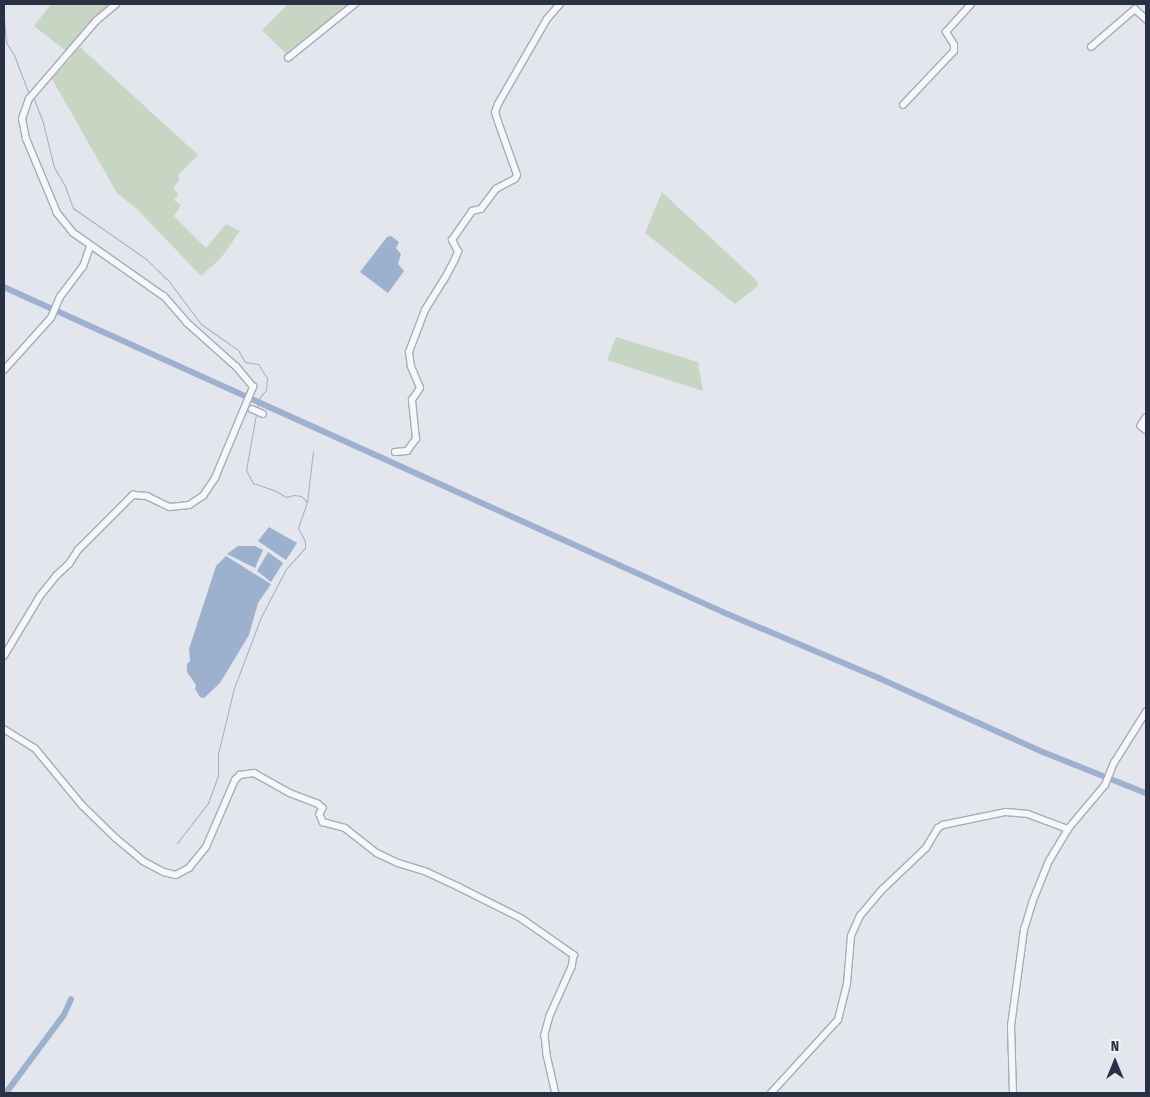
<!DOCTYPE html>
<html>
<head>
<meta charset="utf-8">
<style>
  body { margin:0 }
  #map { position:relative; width:1150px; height:1097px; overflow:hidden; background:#e3e6ec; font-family:"Fira Sans Condensed",sans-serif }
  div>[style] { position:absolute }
  .green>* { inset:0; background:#c7d6c3 }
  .water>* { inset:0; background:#9bb1ce }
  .stream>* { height:1px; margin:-0.5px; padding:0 0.5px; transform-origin:0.5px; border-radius:0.5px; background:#9bb1ce }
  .canal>* { height:5.5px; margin:-2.75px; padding:0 2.75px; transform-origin:2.75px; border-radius:2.75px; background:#9bb1ce }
  .roads { filter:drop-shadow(1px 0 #a7acb7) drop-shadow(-1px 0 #a7acb7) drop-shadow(0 1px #a7acb7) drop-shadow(0 -1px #a7acb7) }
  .minor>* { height:5.5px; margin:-2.75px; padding:0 2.75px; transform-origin:2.75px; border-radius:2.75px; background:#f6f7fa }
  span { translate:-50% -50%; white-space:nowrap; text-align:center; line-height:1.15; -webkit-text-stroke:4px #f3f5f9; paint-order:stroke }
  .frame { position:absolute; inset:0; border:5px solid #293245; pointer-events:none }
  .north { position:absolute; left:1090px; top:1037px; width:50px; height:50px; -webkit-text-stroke:4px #f3f5f9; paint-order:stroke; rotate:0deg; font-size:14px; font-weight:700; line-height:20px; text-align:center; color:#293245 }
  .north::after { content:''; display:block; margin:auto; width:18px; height:22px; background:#293245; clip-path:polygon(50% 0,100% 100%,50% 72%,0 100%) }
</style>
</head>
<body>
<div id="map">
  <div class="green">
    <i style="clip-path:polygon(51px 4px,111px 4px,88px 24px,66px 51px,34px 26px)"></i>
    <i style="clip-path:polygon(288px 4px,351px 4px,287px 55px,262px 30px)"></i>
    <i style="clip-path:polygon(80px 47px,198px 155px,179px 174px,179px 181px,173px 187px,178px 195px,174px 200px,181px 205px,174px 216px,206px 248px,226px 224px,240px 231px,221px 258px,201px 276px,137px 209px,117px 193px,52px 79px)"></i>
    <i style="clip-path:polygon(662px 192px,757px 281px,758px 286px,735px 304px,645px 233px)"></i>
    <i style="clip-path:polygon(616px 337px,698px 362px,703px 391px,607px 360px)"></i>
  </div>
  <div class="water">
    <i style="clip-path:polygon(391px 236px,399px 242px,396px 248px,401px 254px,398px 264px,404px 271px,388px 293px,360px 272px,387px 237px)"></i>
    <i style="clip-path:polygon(269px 527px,297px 543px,286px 560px,258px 541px)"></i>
    <i style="clip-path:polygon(238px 546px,255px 546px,263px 550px,255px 568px,227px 554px)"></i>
    <i style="clip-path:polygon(268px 552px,283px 563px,271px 582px,257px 571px)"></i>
    <i style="clip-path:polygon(226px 556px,271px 584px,258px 603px,249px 635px,220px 683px,204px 698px,200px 697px,195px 689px,196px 685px,187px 672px,187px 664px,190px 661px,189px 649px,216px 566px)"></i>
  </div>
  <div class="stream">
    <i style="left:4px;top:19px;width:23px;rotate:85deg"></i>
    <i style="left:6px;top:42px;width:15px;rotate:58deg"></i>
    <i style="left:14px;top:55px;width:39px;rotate:69deg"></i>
    <i style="left:34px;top:99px;width:26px;rotate:69deg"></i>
    <i style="left:43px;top:123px;width:45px;rotate:76deg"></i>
    <i style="left:54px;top:167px;width:22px;rotate:60deg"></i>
    <i style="left:65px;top:186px;width:23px;rotate:70deg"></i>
    <i style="left:73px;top:208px;width:89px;rotate:34.9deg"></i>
    <i style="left:146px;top:259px;width:30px;rotate:44deg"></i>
    <i style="left:168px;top:280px;width:55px;rotate:53.1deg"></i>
    <i style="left:201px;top:324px;width:45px;rotate:35.1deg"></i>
    <i style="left:238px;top:350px;width:14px;rotate:60deg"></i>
    <i style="left:245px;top:362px;width:13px;rotate:9deg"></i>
    <i style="left:258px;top:364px;width:17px;rotate:57deg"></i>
    <i style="left:267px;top:378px;width:12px;rotate:95deg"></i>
    <i style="left:266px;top:390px;width:9px;rotate:131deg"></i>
    <i style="left:260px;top:397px;width:13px;rotate:103deg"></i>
    <i style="left:256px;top:414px;width:57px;rotate:100.1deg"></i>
    <i style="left:246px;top:470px;width:15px;rotate:62deg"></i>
    <i style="left:253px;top:483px;width:24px;rotate:19deg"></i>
    <i style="left:276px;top:491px;width:12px;rotate:31deg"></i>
    <i style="left:286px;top:497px;width:8px;rotate:-14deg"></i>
    <i style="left:294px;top:495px;width:7px;rotate:8deg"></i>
    <i style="left:301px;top:496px;width:8px;rotate:45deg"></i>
    <i style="left:177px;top:843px;width:51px;rotate:-52.2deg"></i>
    <i style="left:208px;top:803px;width:29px;rotate:-70deg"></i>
    <i style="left:218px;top:776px;width:22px;rotate:-90deg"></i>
    <i style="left:218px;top:754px;width:68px;rotate:-76.4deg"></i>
    <i style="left:234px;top:688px;width:76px;rotate:-69.2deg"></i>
    <i style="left:261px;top:617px;width:54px;rotate:-62.5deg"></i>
    <i style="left:286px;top:569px;width:28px;rotate:-48deg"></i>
    <i style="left:305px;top:548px;width:7px;rotate:-90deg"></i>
    <i style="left:305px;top:541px;width:15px;rotate:-118deg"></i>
    <i style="left:298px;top:528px;width:28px;rotate:-71deg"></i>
    <i style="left:307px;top:502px;width:51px;rotate:-83.3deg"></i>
  </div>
  <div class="canal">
    <i style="left:4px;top:287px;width:789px;rotate:24.32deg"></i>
    <i style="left:723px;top:612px;width:169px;rotate:22.9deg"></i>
    <i style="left:879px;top:678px;width:180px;rotate:24.3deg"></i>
    <i style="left:1043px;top:752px;width:111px;rotate:21.7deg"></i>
    <i style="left:6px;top:1093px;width:97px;rotate:-53.4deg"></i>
    <i style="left:64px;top:1015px;width:17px;rotate:-66deg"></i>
  </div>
  <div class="roads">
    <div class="minor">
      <i style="left:1091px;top:47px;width:58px;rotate:-40.8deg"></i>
      <i style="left:1135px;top:9px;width:15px;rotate:42deg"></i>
      <i style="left:288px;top:58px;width:86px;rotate:-38.9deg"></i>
      <i style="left:903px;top:105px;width:74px;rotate:-46.6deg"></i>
      <i style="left:954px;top:51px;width:6px;rotate:-90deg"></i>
      <i style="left:954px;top:45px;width:15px;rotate:-122deg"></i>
      <i style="left:946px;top:32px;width:38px;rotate:-48deg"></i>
      <i style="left:4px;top:370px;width:70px;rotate:-47.9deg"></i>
      <i style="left:51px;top:318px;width:23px;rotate:-67deg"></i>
      <i style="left:60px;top:297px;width:38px;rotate:-53deg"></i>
      <i style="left:83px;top:267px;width:21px;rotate:-71deg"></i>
      <i style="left:252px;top:409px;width:12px;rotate:24deg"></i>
      <i style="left:1146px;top:418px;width:9px;rotate:122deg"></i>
      <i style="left:1141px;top:426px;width:6px;rotate:39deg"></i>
      <i style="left:395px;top:452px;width:12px;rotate:-5deg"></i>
      <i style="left:407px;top:451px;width:15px;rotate:-53deg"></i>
      <i style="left:416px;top:439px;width:39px;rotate:-96deg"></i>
      <i style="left:412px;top:400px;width:14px;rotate:-56deg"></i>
      <i style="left:420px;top:388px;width:23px;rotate:-113deg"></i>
      <i style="left:411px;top:367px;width:15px;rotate:-98deg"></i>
      <i style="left:409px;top:352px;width:45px;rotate:-69.1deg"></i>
      <i style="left:425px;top:310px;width:36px;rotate:-58deg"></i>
      <i style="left:444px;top:280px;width:24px;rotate:-62deg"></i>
      <i style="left:455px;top:259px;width:8px;rotate:-67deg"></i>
      <i style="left:458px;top:252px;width:13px;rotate:-117deg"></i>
      <i style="left:452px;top:240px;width:35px;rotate:-55deg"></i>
      <i style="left:472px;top:211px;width:9px;rotate:-13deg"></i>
      <i style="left:481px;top:209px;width:25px;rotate:-53deg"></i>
      <i style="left:496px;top:189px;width:21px;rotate:-28deg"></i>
      <i style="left:515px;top:179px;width:4px;rotate:-63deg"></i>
      <i style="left:517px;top:175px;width:56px;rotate:-109.7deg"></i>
      <i style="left:498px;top:122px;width:10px;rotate:-107deg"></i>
      <i style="left:495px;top:112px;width:9px;rotate:-69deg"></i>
      <i style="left:498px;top:104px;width:98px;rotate:-60deg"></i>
      <i style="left:547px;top:19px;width:20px;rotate:-49deg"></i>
      <i style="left:4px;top:656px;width:70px;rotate:-59deg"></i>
      <i style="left:40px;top:596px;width:26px;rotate:-51deg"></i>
      <i style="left:56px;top:576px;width:18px;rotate:-43deg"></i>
      <i style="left:69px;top:564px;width:17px;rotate:-57deg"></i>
      <i style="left:78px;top:550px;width:78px;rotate:-45deg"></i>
      <i style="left:133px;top:495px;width:14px;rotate:4deg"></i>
      <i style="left:147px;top:496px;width:25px;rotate:26deg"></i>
      <i style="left:170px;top:507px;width:19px;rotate:-6deg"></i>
      <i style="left:189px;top:505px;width:17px;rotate:-33deg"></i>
      <i style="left:203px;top:496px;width:22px;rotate:-56deg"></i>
      <i style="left:215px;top:478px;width:99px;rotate:-67.3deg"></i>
      <i style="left:253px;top:387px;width:26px;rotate:-130deg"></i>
      <i style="left:236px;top:367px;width:66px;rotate:-138.1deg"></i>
      <i style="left:187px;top:323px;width:35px;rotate:-131deg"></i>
      <i style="left:164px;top:297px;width:111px;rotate:-144.9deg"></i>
      <i style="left:73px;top:233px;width:26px;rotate:-129deg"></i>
      <i style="left:57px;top:213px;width:80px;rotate:-112.7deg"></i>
      <i style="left:26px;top:139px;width:20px;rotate:-101deg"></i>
      <i style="left:22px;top:119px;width:21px;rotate:-71deg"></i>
      <i style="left:29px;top:99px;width:103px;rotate:-49.3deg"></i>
      <i style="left:96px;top:21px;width:26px;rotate:-40deg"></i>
      <i style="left:4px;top:729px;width:36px;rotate:32deg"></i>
      <i style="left:35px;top:748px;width:75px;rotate:50.4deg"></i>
      <i style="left:83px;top:806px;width:46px;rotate:44.1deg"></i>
      <i style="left:116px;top:838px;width:35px;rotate:40deg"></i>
      <i style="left:143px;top:861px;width:24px;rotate:28deg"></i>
      <i style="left:164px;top:872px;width:12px;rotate:14deg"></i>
      <i style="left:176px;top:875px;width:15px;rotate:-28deg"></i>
      <i style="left:189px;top:868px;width:27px;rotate:-51deg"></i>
      <i style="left:206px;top:847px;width:73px;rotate:-66.6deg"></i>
      <i style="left:235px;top:780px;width:7px;rotate:-45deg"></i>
      <i style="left:240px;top:775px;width:14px;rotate:-8deg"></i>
      <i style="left:254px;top:773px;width:41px;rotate:29.1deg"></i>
      <i style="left:290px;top:793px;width:30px;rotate:21deg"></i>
      <i style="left:318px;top:804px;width:6px;rotate:39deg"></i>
      <i style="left:323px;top:808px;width:7px;rotate:117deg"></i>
      <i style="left:320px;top:814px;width:9px;rotate:69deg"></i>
      <i style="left:323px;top:822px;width:23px;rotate:15deg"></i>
      <i style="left:345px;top:828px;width:41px;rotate:38deg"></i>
      <i style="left:377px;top:853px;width:23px;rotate:25deg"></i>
      <i style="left:398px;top:863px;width:30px;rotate:17deg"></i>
      <i style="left:427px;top:872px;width:35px;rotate:25deg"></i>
      <i style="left:459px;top:887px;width:69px;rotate:26.6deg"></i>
      <i style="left:521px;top:918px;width:65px;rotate:34.9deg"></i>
      <i style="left:574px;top:955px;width:12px;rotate:99deg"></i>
      <i style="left:572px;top:967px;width:54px;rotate:114.2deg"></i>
      <i style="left:550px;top:1016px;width:20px;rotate:105deg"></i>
      <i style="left:545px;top:1035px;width:20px;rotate:84deg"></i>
      <i style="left:547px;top:1055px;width:39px;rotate:77deg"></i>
      <i style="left:771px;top:1093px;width:99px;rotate:-47.5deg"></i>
      <i style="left:838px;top:1020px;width:37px;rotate:-76deg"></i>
      <i style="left:847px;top:984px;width:48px;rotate:-85.2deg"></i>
      <i style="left:851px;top:936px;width:22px;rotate:-66deg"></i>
      <i style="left:860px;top:916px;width:35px;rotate:-50deg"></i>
      <i style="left:883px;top:889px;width:59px;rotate:-43.6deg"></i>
      <i style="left:926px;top:848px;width:23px;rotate:-59deg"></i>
      <i style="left:938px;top:828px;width:6px;rotate:-31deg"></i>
      <i style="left:943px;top:825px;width:64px;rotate:-11.7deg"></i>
      <i style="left:1006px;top:812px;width:22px;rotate:5deg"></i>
      <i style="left:1028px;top:814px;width:43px;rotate:20.6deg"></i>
      <i style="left:1013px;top:1093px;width:67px;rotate:-91.7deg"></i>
      <i style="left:1011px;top:1026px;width:97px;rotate:-82.3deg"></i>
      <i style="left:1024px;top:930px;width:28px;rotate:-73deg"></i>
      <i style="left:1032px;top:903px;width:45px;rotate:-68deg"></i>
      <i style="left:1049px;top:861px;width:37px;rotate:-59deg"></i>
      <i style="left:1068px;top:829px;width:57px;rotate:-49.9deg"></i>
      <i style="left:1105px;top:785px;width:24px;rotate:-68deg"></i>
      <i style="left:1114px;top:763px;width:60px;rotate:-57.9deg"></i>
    </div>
  </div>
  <div class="frame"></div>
  <div class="north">N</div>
</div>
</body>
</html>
